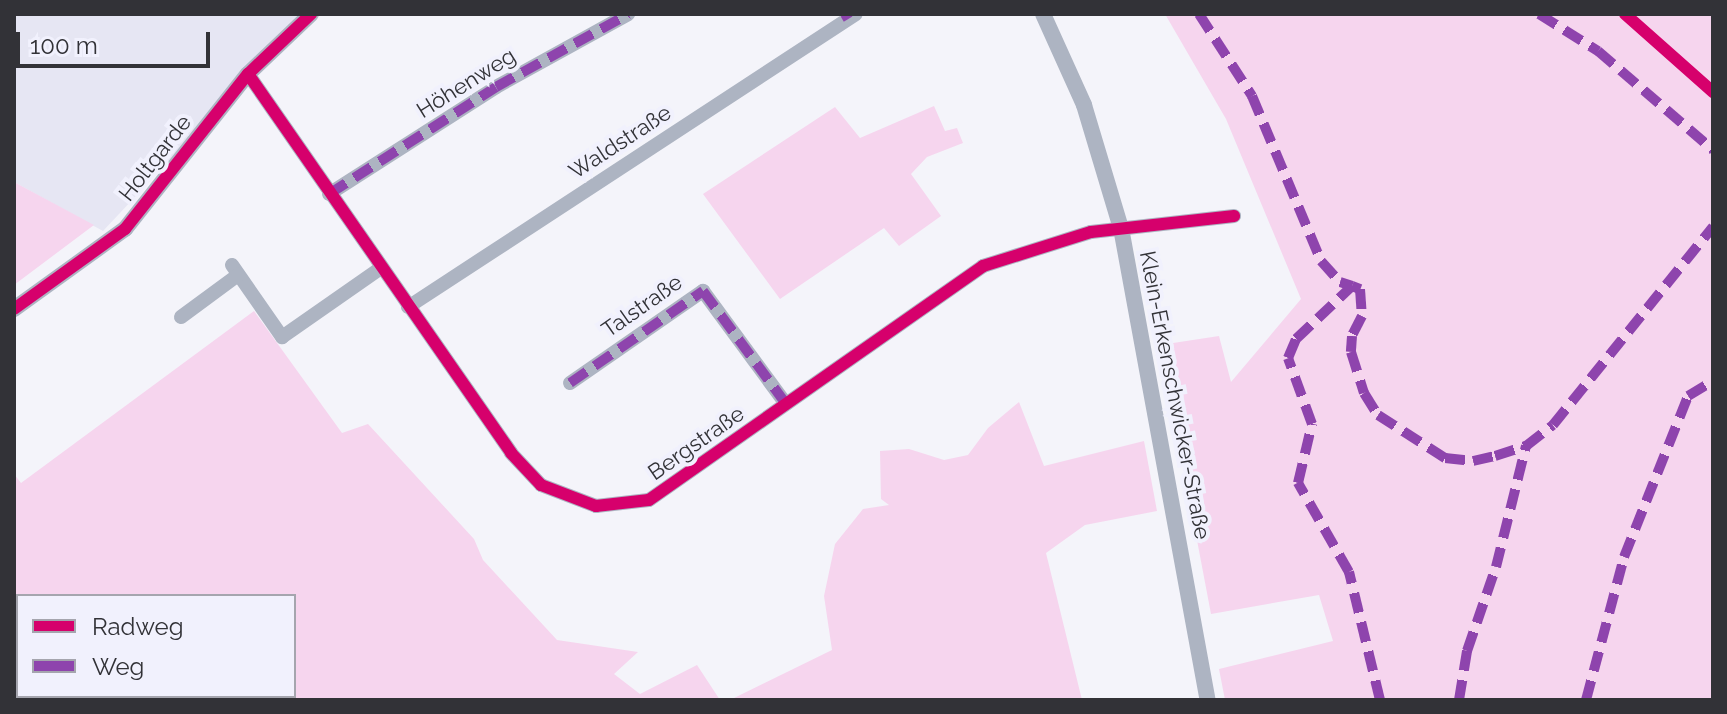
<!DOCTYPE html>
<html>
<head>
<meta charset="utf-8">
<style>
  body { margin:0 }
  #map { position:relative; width:1727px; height:714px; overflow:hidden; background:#f4f4fa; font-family:Raleway,sans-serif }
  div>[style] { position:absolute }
  .built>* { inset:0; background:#e6e6f3 }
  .green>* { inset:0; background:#f6d5ee }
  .minor>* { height:14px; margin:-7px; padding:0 7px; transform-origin:7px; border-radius:7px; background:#adb4c2 }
  .tertiary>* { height:16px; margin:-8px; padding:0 8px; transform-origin:8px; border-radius:8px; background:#adb4c2 }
  .quiet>* { height:10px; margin-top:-5px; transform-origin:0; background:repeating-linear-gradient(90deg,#8e44ad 0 20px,transparent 0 30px) }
  .cycleway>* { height:12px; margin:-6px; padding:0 6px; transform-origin:6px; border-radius:6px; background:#d6006c }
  span { translate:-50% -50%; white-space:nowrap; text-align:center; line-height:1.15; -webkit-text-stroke:8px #f1f1fd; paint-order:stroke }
  .street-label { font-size:22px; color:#323237 }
  .frame { position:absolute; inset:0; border:16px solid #323237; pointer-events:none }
  .legend { position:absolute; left:16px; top:594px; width:280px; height:104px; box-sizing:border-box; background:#f1f1fd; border:2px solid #a5a5ae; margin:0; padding:10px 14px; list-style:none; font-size:24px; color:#323237 }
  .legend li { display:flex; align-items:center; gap:16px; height:40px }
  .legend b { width:40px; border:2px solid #a5a5ae }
  .scale { position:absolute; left:16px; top:32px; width:194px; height:36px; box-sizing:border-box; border:4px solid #323237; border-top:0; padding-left:10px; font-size:24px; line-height:28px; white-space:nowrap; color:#323237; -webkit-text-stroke:6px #f1f1fd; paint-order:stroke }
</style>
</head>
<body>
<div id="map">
  <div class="built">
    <i style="clip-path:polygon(14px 14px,307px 14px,103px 231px,14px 182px)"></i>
  </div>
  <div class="green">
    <i style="clip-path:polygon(1165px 14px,1713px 14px,1713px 700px,1225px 700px,1219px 669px,1333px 641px,1319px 595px,1211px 614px,1160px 345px,1219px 336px,1231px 382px,1301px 299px,1226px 119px)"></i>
    <i style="clip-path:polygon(934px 106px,945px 131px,957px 128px,963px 143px,927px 157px,911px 174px,941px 216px,899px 246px,884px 228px,780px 299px,703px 194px,835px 107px,860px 138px)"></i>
    <i style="clip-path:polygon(14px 182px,94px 225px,14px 285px)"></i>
    <i style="clip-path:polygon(evenodd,254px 311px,342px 433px,368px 424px,474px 539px,483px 560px,557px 640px,638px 652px,614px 674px,640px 694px,697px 665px,720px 700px,14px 700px,14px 474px,21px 483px,254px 311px,294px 596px,294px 696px,18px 696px,18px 596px,294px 596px)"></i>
    <i style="clip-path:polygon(1019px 402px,1044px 466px,1144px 441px,1157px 511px,1085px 525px,1046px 553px,1082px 700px,730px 700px,832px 650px,824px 596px,835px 544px,863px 509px,889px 505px,881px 499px,880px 451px,909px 449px,944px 460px,968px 455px,988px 428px)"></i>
  </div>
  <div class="minor">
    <i style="left:248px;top:74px;width:461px;rotate:55.2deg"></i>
    <i style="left:511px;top:453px;width:44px;rotate:46.8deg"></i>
    <i style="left:541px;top:485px;width:59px;rotate:20.9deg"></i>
    <i style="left:596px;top:506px;width:53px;rotate:-6.5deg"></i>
    <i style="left:649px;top:500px;width:408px;rotate:-35deg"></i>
    <i style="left:983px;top:266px;width:113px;rotate:-17.5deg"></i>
    <i style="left:1091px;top:232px;width:144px;rotate:-6.4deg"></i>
    <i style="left:329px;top:194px;width:198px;rotate:-32.6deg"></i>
    <i style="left:496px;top:87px;width:151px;rotate:-28.9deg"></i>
    <i style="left:232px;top:265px;width:88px;rotate:55.2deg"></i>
    <i style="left:282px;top:337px;width:121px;rotate:-34.9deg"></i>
    <i style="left:408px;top:307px;width:535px;rotate:-33.19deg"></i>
    <i style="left:181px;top:317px;width:71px;rotate:-36.4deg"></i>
    <i style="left:570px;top:383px;width:162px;rotate:-34.7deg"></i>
    <i style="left:703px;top:291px;width:140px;rotate:53.7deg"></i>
  </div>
  <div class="tertiary">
    <i style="left:1043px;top:14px;width:100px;rotate:65.7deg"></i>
    <i style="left:1084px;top:105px;width:128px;rotate:73.3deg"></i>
    <i style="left:1121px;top:228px;width:480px;rotate:79.6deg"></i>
    <i style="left:14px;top:309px;width:137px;rotate:-35.8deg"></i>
    <i style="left:125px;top:229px;width:198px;rotate:-51.6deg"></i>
    <i style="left:248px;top:74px;width:87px;rotate:-43.6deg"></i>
  </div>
  <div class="quiet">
    <i style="left:845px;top:14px;width:6px;rotate:59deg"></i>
    <i style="left:1199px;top:14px;width:98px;rotate:57.1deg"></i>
    <i style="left:1252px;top:96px;width:179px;rotate:67.3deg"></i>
    <i style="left:1321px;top:261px;width:28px;rotate:48deg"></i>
    <i style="left:1340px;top:282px;width:13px;rotate:18deg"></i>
    <i style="left:1539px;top:14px;width:70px;rotate:32.1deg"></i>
    <i style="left:1598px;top:51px;width:152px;rotate:40.7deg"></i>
    <i style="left:329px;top:194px;width:198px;rotate:-32.6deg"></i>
    <i style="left:496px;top:87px;width:151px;rotate:-28.9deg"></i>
    <i style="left:570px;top:383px;width:162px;rotate:-34.7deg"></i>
    <i style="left:703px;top:291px;width:140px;rotate:53.7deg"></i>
    <i style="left:1380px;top:700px;width:132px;rotate:-103.6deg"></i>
    <i style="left:1349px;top:572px;width:103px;rotate:-119.8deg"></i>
    <i style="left:1298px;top:483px;width:61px;rotate:-76.7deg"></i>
    <i style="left:1312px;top:424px;width:70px;rotate:-110deg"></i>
    <i style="left:1288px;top:358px;width:21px;rotate:-67deg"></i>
    <i style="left:1296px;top:339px;width:77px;rotate:-43.4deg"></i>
    <i style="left:1352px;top:286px;width:9px;rotate:21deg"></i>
    <i style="left:1360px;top:289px;width:27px;rotate:86deg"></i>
    <i style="left:1362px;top:316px;width:22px;rotate:117deg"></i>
    <i style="left:1352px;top:336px;width:16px;rotate:94deg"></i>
    <i style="left:1351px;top:352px;width:43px;rotate:72.4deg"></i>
    <i style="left:1364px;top:393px;width:26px;rotate:58deg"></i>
    <i style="left:1378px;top:415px;width:80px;rotate:32.7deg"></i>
    <i style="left:1445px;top:458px;width:28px;rotate:6deg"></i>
    <i style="left:1473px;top:461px;width:23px;rotate:-13deg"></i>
    <i style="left:1495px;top:456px;width:33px;rotate:-18deg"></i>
    <i style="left:1526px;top:446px;width:34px;rotate:-38deg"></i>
    <i style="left:1553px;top:425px;width:255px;rotate:-51.1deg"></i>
    <i style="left:1459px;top:700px;width:50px;rotate:-80.7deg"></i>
    <i style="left:1467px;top:651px;width:89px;rotate:-71deg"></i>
    <i style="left:1496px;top:567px;width:125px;rotate:-76.1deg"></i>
    <i style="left:1586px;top:700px;width:148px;rotate:-75.1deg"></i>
    <i style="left:1624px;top:557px;width:173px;rotate:-68.3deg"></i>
    <i style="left:1688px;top:396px;width:29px;rotate:-31deg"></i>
  </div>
  <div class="cycleway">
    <i style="left:1625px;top:14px;width:118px;rotate:41.6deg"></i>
    <i style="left:248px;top:74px;width:461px;rotate:55.2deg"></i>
    <i style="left:511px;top:453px;width:44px;rotate:46.8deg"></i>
    <i style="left:541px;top:485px;width:59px;rotate:20.9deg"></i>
    <i style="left:596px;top:506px;width:53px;rotate:-6.5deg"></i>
    <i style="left:649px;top:500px;width:408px;rotate:-35deg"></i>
    <i style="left:983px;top:266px;width:113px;rotate:-17.5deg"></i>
    <i style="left:1091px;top:232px;width:144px;rotate:-6.4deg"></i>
    <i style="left:14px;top:309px;width:137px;rotate:-35.8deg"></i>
    <i style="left:125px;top:229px;width:198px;rotate:-51.6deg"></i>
    <i style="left:248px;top:74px;width:87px;rotate:-43.6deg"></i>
  </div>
  <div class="street-label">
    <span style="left:466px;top:83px;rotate:-32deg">Höhenweg</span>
    <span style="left:620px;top:142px;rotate:-33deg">Waldstraße</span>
    <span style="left:155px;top:158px;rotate:-52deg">Holtgarde</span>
    <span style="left:642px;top:306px;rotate:-35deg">Talstraße</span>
    <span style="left:1175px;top:395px;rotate:79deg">Klein-Erkenschwicker-Straße</span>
    <span style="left:696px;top:443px;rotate:-35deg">Bergstraße</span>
  </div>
  <div class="frame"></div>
  <ul class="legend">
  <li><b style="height:10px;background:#d6006c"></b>Radweg</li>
  <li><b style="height:10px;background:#8e44ad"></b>Weg</li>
  </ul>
  <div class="scale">100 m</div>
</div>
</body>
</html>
